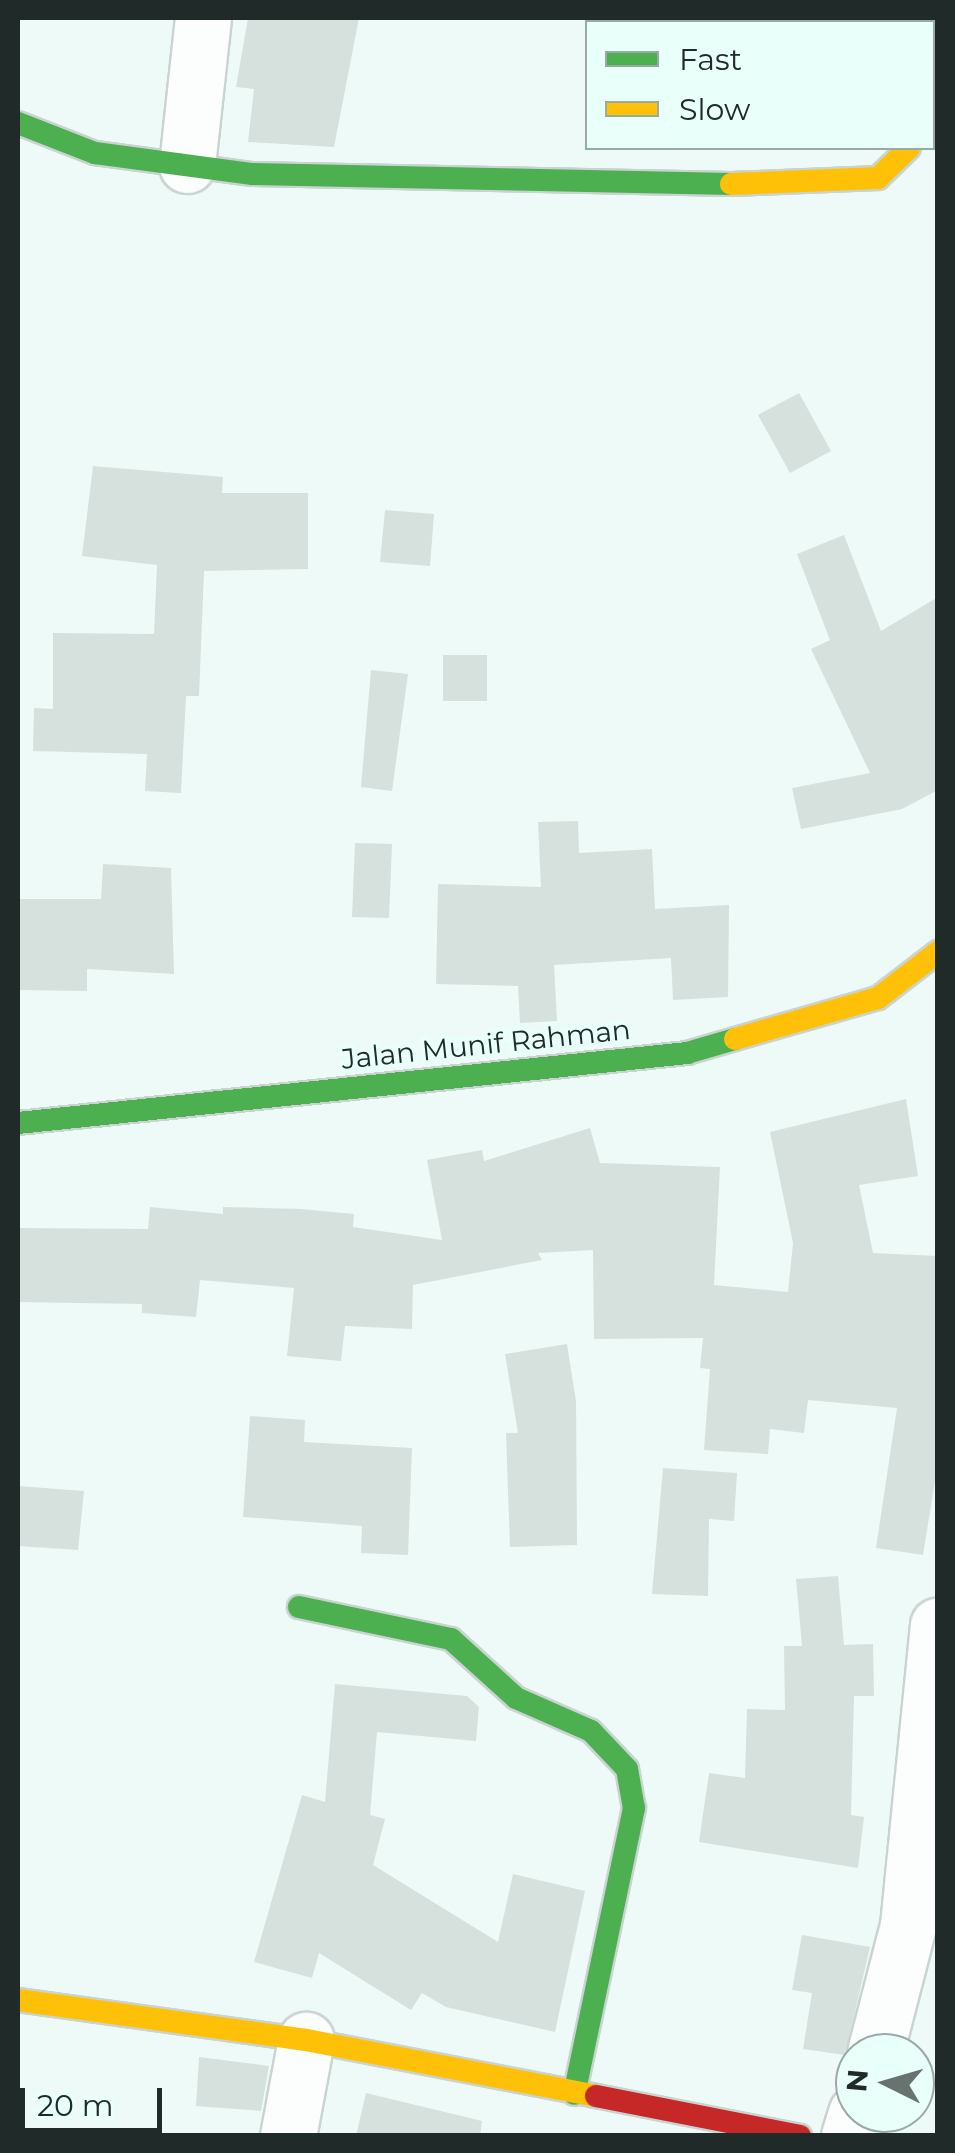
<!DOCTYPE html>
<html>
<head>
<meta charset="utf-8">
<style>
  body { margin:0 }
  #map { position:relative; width:955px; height:2153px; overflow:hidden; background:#eefaf7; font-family:Montserrat,sans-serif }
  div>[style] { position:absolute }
  .building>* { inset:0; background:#d6e1de }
  .roads { filter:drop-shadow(2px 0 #c9d4d1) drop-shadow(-2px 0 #c9d4d1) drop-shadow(0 2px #c9d4d1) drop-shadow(0 -2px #c9d4d1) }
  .street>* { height:55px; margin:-27.5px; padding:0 27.5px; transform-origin:27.5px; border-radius:27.5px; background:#fcfefe }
  .fast>* { height:22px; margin:-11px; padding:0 11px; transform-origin:11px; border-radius:11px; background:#4caf50 }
  .slow>* { height:22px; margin:-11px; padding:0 11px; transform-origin:11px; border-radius:11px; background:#ffc107 }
  .jam>* { height:22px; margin:-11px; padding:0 11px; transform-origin:11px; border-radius:11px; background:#c62828 }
  span { translate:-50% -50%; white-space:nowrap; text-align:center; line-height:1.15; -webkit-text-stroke:8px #e9fff9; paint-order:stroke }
  .street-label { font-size:28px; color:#202a28 }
  .frame { position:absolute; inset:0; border:20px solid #202a28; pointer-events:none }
  .legend { position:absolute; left:585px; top:20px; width:350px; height:130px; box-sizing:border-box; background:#e9fff9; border:2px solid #99aaa5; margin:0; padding:12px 18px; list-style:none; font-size:30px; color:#202a28 }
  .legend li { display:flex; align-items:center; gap:20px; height:50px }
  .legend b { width:50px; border:2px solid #99aaa5 }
  .north { position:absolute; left:835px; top:2033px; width:100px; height:100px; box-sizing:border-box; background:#e9fff9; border:2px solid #99aaa5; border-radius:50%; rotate:275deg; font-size:28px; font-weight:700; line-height:40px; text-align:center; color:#202a28 }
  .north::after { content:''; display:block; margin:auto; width:35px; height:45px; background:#687370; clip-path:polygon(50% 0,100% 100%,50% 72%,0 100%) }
  .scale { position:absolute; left:20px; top:2088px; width:142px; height:45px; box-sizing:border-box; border:5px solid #202a28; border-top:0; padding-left:12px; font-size:30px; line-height:35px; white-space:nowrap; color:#202a28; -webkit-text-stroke:8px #e9fff9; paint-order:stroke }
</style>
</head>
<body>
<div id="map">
  <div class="building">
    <i style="clip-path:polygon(248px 18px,359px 18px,334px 147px,248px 142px,254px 89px,236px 87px)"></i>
    <i style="clip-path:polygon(799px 393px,831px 451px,790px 473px,758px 415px)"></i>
    <i style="clip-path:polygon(93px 466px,223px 477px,222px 493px,308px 493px,308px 569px,204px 571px,199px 696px,186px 696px,181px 793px,145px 791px,147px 754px,33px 751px,34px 708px,53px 709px,53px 633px,154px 634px,157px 565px,82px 556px)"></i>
    <i style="clip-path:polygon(385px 510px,434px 514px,430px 566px,380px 562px)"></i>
    <i style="clip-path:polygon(844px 535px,881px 631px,938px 597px,938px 790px,902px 809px,801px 829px,792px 788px,870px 773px,811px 649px,830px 640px,797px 554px)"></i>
    <i style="clip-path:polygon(443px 655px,487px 655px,487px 701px,443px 701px)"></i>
    <i style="clip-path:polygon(371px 670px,408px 674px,392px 791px,361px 787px)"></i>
    <i style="clip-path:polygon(578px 821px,579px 853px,652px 849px,655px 909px,729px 905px,728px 997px,673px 1000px,671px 958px,554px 965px,557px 1021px,520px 1023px,518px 986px,436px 984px,438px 884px,541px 887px,538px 822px)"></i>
    <i style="clip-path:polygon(355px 843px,392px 844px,389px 918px,352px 917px)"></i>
    <i style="clip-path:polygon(103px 864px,171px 868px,174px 974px,87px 969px,87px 991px,18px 990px,18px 899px,101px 899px)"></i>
    <i style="clip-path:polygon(906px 1099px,918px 1176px,859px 1185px,873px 1253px,938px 1256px,938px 1463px,923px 1555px,876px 1548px,897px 1408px,808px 1400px,804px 1433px,770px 1429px,768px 1454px,704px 1450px,710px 1369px,700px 1368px,703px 1338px,594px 1339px,593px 1250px,538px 1253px,542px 1260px,413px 1285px,412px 1329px,345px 1326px,341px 1361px,287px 1356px,294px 1288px,200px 1280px,196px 1317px,142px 1313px,142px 1304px,18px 1302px,18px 1228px,148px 1229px,150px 1207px,223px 1214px,223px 1207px,301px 1209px,354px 1214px,353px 1227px,442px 1240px,427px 1160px,482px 1150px,484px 1161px,590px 1128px,600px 1163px,720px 1167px,714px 1285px,788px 1292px,793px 1243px,770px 1132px)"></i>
    <i style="clip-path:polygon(567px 1344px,576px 1401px,577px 1545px,510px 1547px,506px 1433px,518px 1433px,505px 1354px)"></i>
    <i style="clip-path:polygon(250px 1416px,305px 1420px,304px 1442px,412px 1448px,408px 1555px,361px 1553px,362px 1526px,243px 1517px)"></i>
    <i style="clip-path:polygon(663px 1468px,737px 1473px,734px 1521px,709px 1519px,708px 1596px,652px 1594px)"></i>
    <i style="clip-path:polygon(18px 1486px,84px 1491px,78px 1550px,18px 1546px)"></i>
    <i style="clip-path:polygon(838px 1576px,844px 1645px,873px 1644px,874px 1696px,854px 1696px,851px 1815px,864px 1817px,858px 1868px,699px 1842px,709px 1773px,745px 1778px,747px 1709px,785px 1710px,784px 1646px,802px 1646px,796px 1579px)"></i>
    <i style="clip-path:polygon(335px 1684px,467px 1696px,479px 1707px,476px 1741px,377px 1732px,370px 1815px,385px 1819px,373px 1865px,498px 1942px,513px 1874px,585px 1891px,555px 2032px,446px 2007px,422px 1993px,411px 2010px,319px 1953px,312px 1978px,254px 1962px,302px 1795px,325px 1802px)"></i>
    <i style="clip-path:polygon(802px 1935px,870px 1947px,845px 2055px,803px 2049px,812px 1993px,792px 1990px)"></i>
    <i style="clip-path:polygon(199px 2057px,269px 2066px,261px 2111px,196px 2106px)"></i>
    <i style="clip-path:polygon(366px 2093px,482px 2121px,480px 2136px,356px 2136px)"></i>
  </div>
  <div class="roads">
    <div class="street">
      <i style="left:932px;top:109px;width:11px;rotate:-56deg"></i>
      <i style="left:187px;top:165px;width:148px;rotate:-83.8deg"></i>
      <i style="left:875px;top:2053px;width:132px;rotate:-75.5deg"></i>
      <i style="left:908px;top:1925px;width:301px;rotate:-84.3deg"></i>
      <i style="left:288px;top:2136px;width:98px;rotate:-79.4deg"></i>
      <i style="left:849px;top:2136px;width:24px;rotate:-73deg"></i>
    </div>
    <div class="fast">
      <i style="left:18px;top:123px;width:83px;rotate:21.3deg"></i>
      <i style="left:95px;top:153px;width:159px;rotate:7.6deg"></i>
      <i style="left:253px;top:174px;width:478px;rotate:1.2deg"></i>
      <i style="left:18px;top:1123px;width:673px;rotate:-5.97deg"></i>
      <i style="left:687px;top:1053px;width:50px;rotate:-16.3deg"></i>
      <i style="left:299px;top:1607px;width:155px;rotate:11.9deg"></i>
      <i style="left:451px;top:1639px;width:88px;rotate:42.2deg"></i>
      <i style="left:516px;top:1698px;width:82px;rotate:23.7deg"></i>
      <i style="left:591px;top:1731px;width:52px;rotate:46.5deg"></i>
      <i style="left:627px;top:1769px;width:40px;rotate:80deg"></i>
      <i style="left:634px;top:1808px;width:292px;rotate:101.8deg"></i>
    </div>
    <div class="slow">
      <i style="left:731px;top:184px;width:147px;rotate:-2.3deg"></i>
      <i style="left:878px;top:178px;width:43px;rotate:-44.1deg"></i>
      <i style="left:735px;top:1039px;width:149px;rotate:-16deg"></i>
      <i style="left:878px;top:998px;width:76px;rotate:-37.5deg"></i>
      <i style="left:18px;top:2000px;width:291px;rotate:7.9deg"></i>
      <i style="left:306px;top:2040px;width:295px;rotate:10.9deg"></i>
    </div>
    <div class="jam">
      <i style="left:596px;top:2096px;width:208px;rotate:11.1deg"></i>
    </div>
  </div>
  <div class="street-label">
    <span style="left:486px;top:1044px;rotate:-6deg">Jalan Munif Rahman</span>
  </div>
  <div class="frame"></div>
  <ul class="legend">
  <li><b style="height:12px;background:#4caf50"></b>Fast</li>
  <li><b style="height:12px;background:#ffc107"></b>Slow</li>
  </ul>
  <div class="north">N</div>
  <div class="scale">20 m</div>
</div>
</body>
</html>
